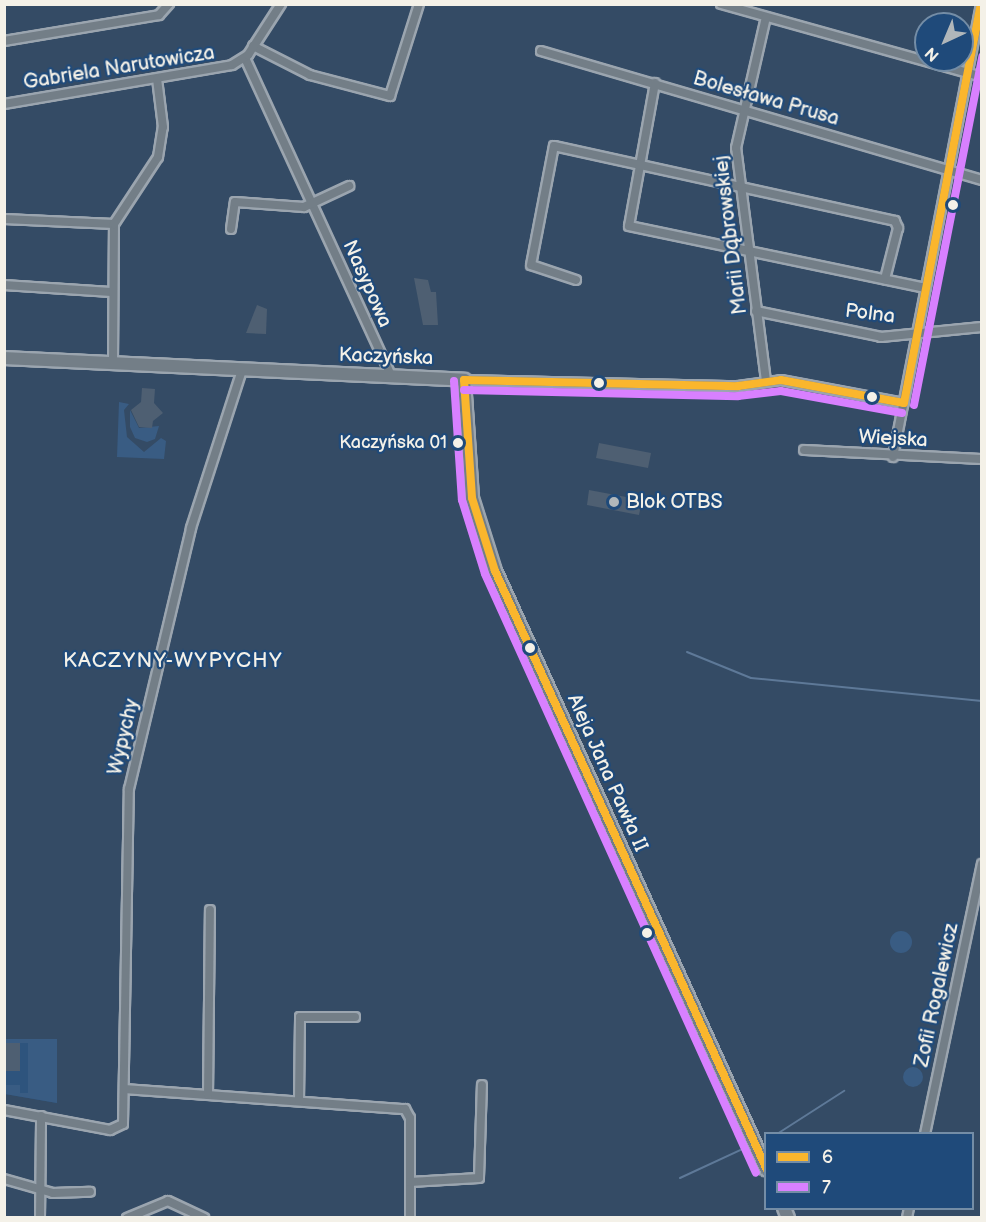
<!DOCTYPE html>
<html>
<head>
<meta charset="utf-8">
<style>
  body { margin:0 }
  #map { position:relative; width:986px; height:1222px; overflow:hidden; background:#344b65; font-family:"Balsamiq Sans",sans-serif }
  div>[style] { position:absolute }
  .built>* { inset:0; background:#2e547d }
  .green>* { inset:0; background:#395c83 }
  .round { border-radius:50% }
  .stream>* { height:2px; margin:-1px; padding:0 1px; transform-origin:1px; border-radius:1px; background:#5e7998 }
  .building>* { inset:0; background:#4e5f72 }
  .roads { filter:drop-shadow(2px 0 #9ba5af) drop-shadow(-2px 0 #9ba5af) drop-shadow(0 2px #9ba5af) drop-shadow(0 -2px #9ba5af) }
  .street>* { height:8px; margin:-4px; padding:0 4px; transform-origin:4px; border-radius:4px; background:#737e87 }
  .secondary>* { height:12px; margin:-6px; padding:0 6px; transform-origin:6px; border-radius:6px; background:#737e87 }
  .bus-1>* { height:8px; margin:-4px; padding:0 4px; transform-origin:4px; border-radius:4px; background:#fab62d }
  .bus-2>* { height:8px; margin:-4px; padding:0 4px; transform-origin:4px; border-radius:4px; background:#d880ff }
  .dots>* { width:16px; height:16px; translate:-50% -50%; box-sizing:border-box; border:3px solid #1f4a7a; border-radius:50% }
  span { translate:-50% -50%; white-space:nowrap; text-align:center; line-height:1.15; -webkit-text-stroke:4.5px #1f4a7a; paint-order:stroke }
  .bus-label { font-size:18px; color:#f4f1e8 }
  .right { translate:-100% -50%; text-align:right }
  .street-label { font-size:20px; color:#f4f1e8 }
  .poi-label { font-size:20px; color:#f4f1e8 }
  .left { translate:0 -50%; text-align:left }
  .neighbourhood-label { font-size:21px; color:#f4f1e8; letter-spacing:1.5px }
  .frame { position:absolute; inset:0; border:6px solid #f4f1e8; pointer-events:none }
  .legend { position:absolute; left:764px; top:1132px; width:210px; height:78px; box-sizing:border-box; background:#1f4a7a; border:2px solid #748da6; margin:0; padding:8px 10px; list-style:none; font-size:18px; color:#f4f1e8 }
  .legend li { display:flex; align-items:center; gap:12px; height:30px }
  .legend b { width:30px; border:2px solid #748da6 }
  .north { position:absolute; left:914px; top:12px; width:60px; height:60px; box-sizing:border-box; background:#1f4a7a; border:2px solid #748da6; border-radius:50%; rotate:224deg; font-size:16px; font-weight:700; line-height:24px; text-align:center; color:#f4f1e8 }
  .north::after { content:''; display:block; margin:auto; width:21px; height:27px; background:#b1b7ba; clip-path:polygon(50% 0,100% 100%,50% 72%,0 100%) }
</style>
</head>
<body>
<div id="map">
  <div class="built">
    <i style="clip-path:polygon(4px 1039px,57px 1039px,57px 1103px,5px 1094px)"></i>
  </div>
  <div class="green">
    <i style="clip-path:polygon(119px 402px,129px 404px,124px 410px,127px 437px,144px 452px,161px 438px,166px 441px,164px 459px,117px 457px)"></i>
    <i style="clip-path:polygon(130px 410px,139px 428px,159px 426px,155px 439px,147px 442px,135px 438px,130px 427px)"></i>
    <i class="round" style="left:890px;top:931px;width:22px;height:22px"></i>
    <i style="clip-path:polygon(4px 1039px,57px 1039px,57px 1103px,5px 1094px,5px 1085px,20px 1085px,20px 1093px,28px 1093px,28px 1043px,5px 1043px)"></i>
    <i class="round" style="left:903px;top:1067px;width:20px;height:20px"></i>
  </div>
  <div class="stream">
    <i style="left:687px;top:652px;width:69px;rotate:22.1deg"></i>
    <i style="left:751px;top:678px;width:232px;rotate:5.7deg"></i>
    <i style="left:777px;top:1134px;width:80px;rotate:-32.7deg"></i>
    <i style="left:680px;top:1178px;width:74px;rotate:-24.8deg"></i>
  </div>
  <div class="building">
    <i style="clip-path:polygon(414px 278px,428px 280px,431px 292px,436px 292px,438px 325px,423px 325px)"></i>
    <i style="clip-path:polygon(257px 305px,267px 309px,266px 334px,246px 333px)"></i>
    <i style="clip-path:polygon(142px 388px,155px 389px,154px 403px,163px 413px,153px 421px,152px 428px,139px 427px,131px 410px,141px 402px)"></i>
    <i style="clip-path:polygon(599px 443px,651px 453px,648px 468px,596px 458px)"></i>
    <i style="clip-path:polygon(589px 490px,642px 500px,639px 515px,587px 505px)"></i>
    <i style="clip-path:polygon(4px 1043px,20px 1043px,20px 1071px,4px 1071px)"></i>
  </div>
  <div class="roads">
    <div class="street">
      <i style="left:721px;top:4px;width:271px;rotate:15.6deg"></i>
      <i style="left:4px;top:41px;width:157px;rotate:-9.5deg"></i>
      <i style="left:159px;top:15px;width:15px;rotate:-48deg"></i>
      <i style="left:253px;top:46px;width:64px;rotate:27deg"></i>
      <i style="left:310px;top:75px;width:83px;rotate:14.7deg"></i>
      <i style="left:390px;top:96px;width:96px;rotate:-72.5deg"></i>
      <i style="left:541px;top:51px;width:459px;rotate:16.3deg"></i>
      <i style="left:245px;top:58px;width:351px;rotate:65.3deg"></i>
      <i style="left:655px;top:83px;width:145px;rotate:100.3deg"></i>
      <i style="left:629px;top:226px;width:303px;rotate:11.8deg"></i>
      <i style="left:4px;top:104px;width:231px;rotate:-9.7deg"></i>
      <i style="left:232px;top:65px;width:19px;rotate:-32deg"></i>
      <i style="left:248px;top:55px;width:61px;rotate:-57.1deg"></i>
      <i style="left:4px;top:219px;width:110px;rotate:2.6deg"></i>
      <i style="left:231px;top:229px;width:27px;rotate:-82deg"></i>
      <i style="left:235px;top:202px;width:69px;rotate:4.1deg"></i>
      <i style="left:304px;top:207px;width:50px;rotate:-25deg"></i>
      <i style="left:576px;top:280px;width:47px;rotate:-161.6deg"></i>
      <i style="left:531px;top:265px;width:121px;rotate:-79.1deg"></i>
      <i style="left:554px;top:146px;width:349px;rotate:12.4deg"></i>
      <i style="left:895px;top:221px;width:8px;rotate:67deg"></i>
      <i style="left:898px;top:228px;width:53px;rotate:104.3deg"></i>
      <i style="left:4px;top:285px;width:107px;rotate:3.7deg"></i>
      <i style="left:756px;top:311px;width:128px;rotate:11.7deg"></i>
      <i style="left:881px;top:337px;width:101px;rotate:-5.7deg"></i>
      <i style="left:113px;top:363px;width:139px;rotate:-89.6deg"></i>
      <i style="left:114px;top:224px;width:80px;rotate:-56.7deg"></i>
      <i style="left:158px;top:157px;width:30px;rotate:-81deg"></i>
      <i style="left:163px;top:127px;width:48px;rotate:-97.1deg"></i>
      <i style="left:464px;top:380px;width:274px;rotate:1.3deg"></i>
      <i style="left:738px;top:386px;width:43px;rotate:-7.9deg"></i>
      <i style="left:781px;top:380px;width:125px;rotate:10.6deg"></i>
      <i style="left:766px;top:381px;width:235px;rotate:-97.3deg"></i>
      <i style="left:736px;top:148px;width:134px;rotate:-77.1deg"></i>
      <i style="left:804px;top:450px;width:178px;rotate:2.9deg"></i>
      <i style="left:893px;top:457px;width:461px;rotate:-79deg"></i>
      <i style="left:124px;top:1089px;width:282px;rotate:4.1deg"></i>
      <i style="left:405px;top:1109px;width:10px;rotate:61deg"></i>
      <i style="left:410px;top:1118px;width:100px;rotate:90deg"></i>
      <i style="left:208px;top:1095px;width:185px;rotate:-89.4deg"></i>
      <i style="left:299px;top:1101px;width:84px;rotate:-89.3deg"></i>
      <i style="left:300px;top:1017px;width:55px"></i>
      <i style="left:4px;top:1110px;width:108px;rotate:10.7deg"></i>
      <i style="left:110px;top:1130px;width:14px;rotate:-25deg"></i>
      <i style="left:123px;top:1124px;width:335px;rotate:-89deg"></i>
      <i style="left:129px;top:789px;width:268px;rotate:-76.6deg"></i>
      <i style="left:191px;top:528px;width:166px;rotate:-72.1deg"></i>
      <i style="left:925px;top:1134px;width:276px;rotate:-78.1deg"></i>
      <i style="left:4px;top:1179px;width:51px;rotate:15.9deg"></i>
      <i style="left:53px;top:1193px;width:37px;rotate:-2deg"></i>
      <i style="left:410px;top:1182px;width:69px;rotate:-3.3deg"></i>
      <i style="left:479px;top:1178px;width:93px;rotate:-88.2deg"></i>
      <i style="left:40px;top:1218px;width:102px;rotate:-89.4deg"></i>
      <i style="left:127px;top:1218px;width:44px;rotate:-22.5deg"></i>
      <i style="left:168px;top:1201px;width:40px;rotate:25deg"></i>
      <i style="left:907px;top:1218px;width:10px;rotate:-79deg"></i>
    </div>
    <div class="secondary">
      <i style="left:4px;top:358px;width:461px;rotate:2.7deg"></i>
      <i style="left:464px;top:380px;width:118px;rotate:86.1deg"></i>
      <i style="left:472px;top:498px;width:77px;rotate:72.5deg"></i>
      <i style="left:495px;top:571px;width:657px;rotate:65.62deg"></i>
      <i style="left:784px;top:1208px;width:11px;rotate:68deg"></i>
    </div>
  </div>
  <div class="bus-1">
    <i style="left:464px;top:380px;width:118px;rotate:86.1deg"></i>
    <i style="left:472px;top:498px;width:77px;rotate:72.5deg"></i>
    <i style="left:495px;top:571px;width:656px;rotate:65.58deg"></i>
    <i style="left:464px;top:380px;width:274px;rotate:1.3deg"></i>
    <i style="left:738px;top:386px;width:43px;rotate:-7.9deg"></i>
    <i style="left:781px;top:380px;width:125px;rotate:10.6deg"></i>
    <i style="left:904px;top:403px;width:406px;rotate:-79.1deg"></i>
  </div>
  <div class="bus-2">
    <i style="left:454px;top:381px;width:119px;rotate:86.2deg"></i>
    <i style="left:462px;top:500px;width:77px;rotate:72.7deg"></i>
    <i style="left:485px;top:574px;width:657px;rotate:65.66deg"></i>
    <i style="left:464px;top:390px;width:274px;rotate:1.3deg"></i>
    <i style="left:738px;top:396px;width:43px;rotate:-6.6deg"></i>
    <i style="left:781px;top:391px;width:123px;rotate:10.3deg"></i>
    <i style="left:914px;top:405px;width:355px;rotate:-78.9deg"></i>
  </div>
  <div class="dots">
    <i style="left:953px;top:205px;background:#f4f1e8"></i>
    <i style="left:599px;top:383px;background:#f4f1e8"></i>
    <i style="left:872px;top:397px;background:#f4f1e8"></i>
    <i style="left:458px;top:443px;background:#f4f1e8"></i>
    <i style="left:614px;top:502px;background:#b1b7ba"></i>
    <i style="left:530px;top:648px;background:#f4f1e8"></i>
    <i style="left:647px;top:933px;background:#f4f1e8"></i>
  </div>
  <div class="bus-label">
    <span class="right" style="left:447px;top:443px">Kaczyńska 01</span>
  </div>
  <div class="street-label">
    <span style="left:119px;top:68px;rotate:-9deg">Gabriela Narutowicza</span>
    <span style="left:766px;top:99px;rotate:16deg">Bolesława Prusa</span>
    <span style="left:731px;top:235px;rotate:-97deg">Marii Dąbrowskiej</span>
    <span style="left:367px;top:284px;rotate:66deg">Nasypowa</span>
    <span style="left:870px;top:314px;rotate:7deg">Polna</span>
    <span style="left:386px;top:357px;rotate:2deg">Kaczyńska</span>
    <span style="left:893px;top:439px;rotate:3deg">Wiejska</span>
    <span style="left:124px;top:737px;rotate:-77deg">Wypychy</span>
    <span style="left:607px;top:773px;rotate:66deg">Aleja Jana Pawła II</span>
    <span style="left:937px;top:995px;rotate:-78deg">Zofii Rogalewicz</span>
  </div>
  <div class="poi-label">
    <span class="left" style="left:626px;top:502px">Blok OTBS</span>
  </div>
  <div class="neighbourhood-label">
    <span style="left:173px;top:661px">KACZYNY-WYPYCHY</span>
  </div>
  <div class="frame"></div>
  <ul class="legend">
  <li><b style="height:8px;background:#fab62d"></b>6</li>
  <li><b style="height:8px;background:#d880ff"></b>7</li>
  </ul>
  <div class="north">N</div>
</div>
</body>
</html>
